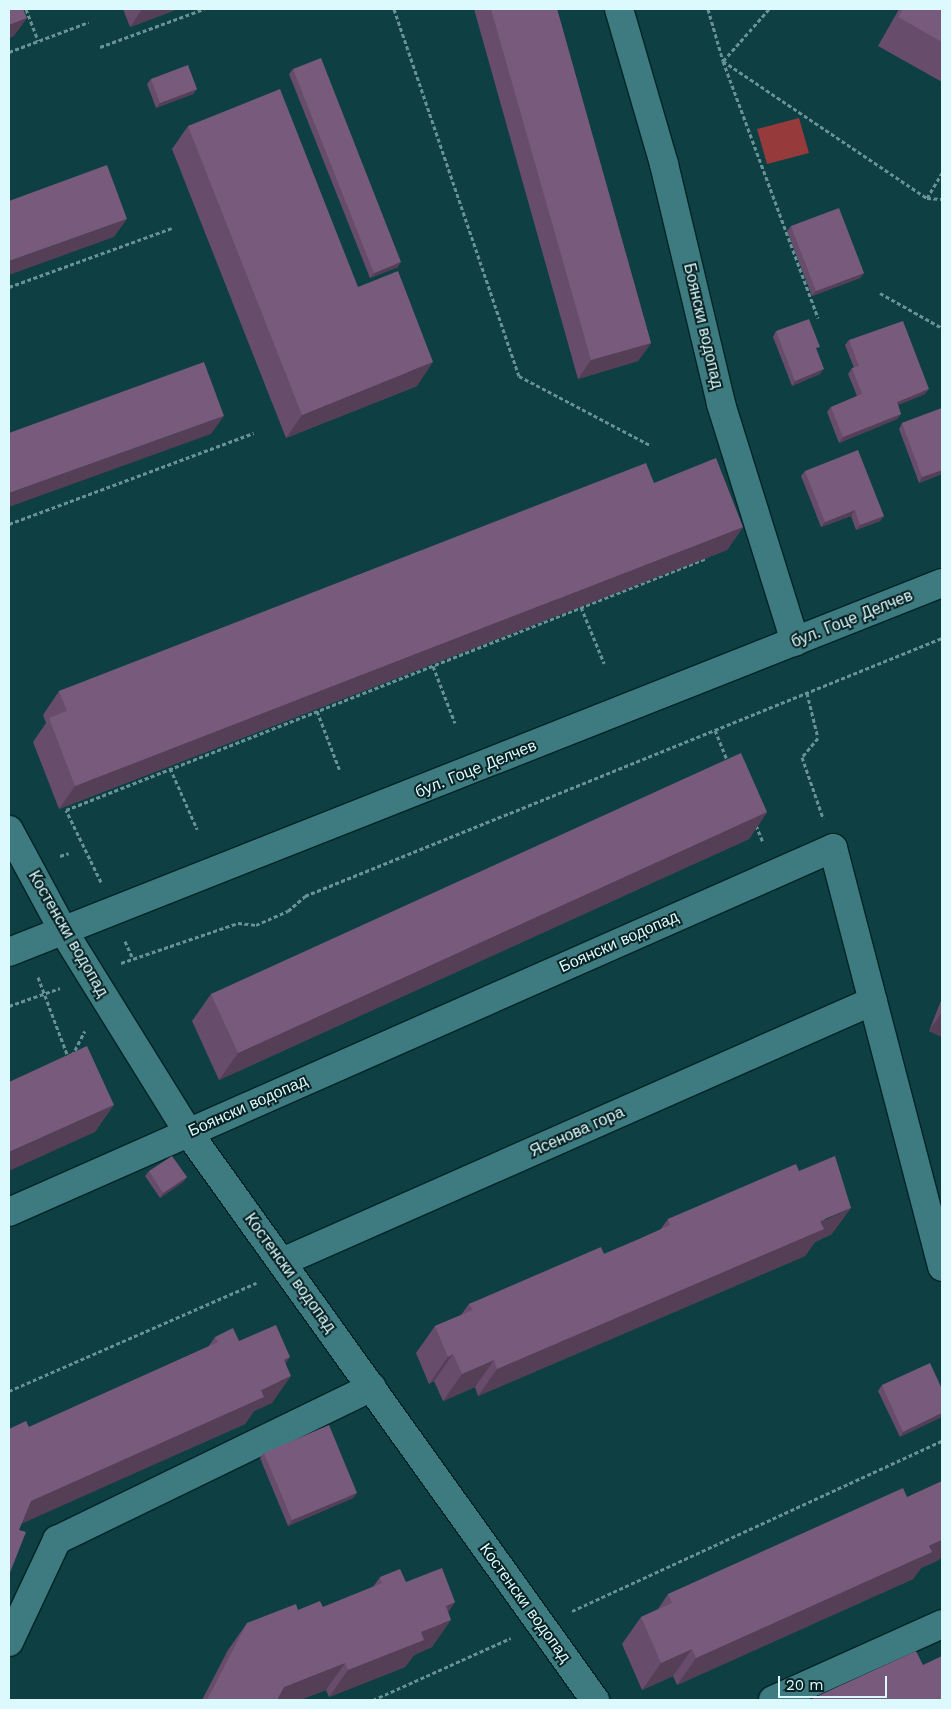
<!DOCTYPE html>
<html>
<head>
<meta charset="utf-8">
<style>
  body { margin:0 }
  #map { position:relative; width:951px; height:1709px; overflow:hidden; background:#0d3f43; font-family:"Work Sans",sans-serif }
  div>[style] { position:absolute }
  .green>* { inset:0; background:#973a3b }
  .path>* { height:3px; margin-top:-1.5px; transform-origin:0; background:repeating-linear-gradient(90deg,#699295 0 4px,transparent 0 6.5px) }
  .roads { filter:drop-shadow(1px 0 #022426) drop-shadow(-1px 0 #022426) drop-shadow(0 1px #022426) drop-shadow(0 -1px #022426) }
  .minor>* { height:28px; margin:-14px; padding:0 14px; transform-origin:14px; border-radius:14px; background:#3d7b80 }
  .wall>* { inset:0; background:#674d6b }
  .shaded-wall>* { inset:0; background:#543f57 }
  .building>* { inset:0; background:#785a7c }
  span { translate:-50% -50%; white-space:nowrap; text-align:center; line-height:1.15; -webkit-text-stroke:4px #092325; paint-order:stroke }
  .street-label { font-size:16px; color:#dcfafd }
  .frame { position:absolute; inset:0; border:10px solid #dcfafd; pointer-events:none }
  .scale { position:absolute; left:778px; top:1676px; width:109px; height:22px; box-sizing:border-box; border:2px solid #dcfafd; border-top:0; padding-left:6px; font-size:15px; line-height:18px; white-space:nowrap; color:#dcfafd; -webkit-text-stroke:4px #092325; paint-order:stroke }
</style>
</head>
<body>
<div id="map">
  <div class="green">
    <i style="clip-path:polygon(799px 118px,809px 153px,767px 164px,757px 129px)"></i>
  </div>
  <div class="path">
    <i style="left:26px;top:9px;width:34px;rotate:69deg"></i>
    <i style="left:394px;top:9px;width:388px;rotate:71.2deg"></i>
    <i style="left:519px;top:376px;width:148px;rotate:27.8deg"></i>
    <i style="left:708px;top:9px;width:54px;rotate:73.9deg"></i>
    <i style="left:723px;top:61px;width:246px;rotate:33.9deg"></i>
    <i style="left:927px;top:198px;width:15px;rotate:4deg"></i>
    <i style="left:769px;top:9px;width:69px;rotate:131.5deg"></i>
    <i style="left:723px;top:61px;width:274px;rotate:69.7deg"></i>
    <i style="left:100px;top:47px;width:111px;rotate:-20.1deg"></i>
    <i style="left:9px;top:52px;width:85px;rotate:-20.6deg"></i>
    <i style="left:927px;top:198px;width:29px;rotate:-59deg"></i>
    <i style="left:9px;top:287px;width:173px;rotate:-19.9deg"></i>
    <i style="left:880px;top:293px;width:71px;rotate:29.4deg"></i>
    <i style="left:9px;top:524px;width:261px;rotate:-20.4deg"></i>
    <i style="left:581px;top:607px;width:61px;rotate:67.7deg"></i>
    <i style="left:433px;top:666px;width:61px;rotate:68.9deg"></i>
    <i style="left:807px;top:693px;width:46px;rotate:76.3deg"></i>
    <i style="left:818px;top:738px;width:25px;rotate:130deg"></i>
    <i style="left:802px;top:757px;width:65px;rotate:71deg"></i>
    <i style="left:317px;top:711px;width:64px;rotate:69deg"></i>
    <i style="left:715px;top:730px;width:35px;rotate:68deg"></i>
    <i style="left:170px;top:768px;width:67px;rotate:66.1deg"></i>
    <i style="left:756px;top:825px;width:18px;rotate:68deg"></i>
    <i style="left:60px;top:856px;width:9px;rotate:-18deg"></i>
    <i style="left:101px;top:882px;width:80px;rotate:-115.9deg"></i>
    <i style="left:66px;top:810px;width:689px;rotate:-21.46deg"></i>
    <i style="left:125px;top:941px;width:17px;rotate:66deg"></i>
    <i style="left:121px;top:963px;width:124px;rotate:-18.9deg"></i>
    <i style="left:238px;top:923px;width:18px;rotate:6deg"></i>
    <i style="left:256px;top:925px;width:35px;rotate:-24deg"></i>
    <i style="left:288px;top:911px;width:23px;rotate:-41deg"></i>
    <i style="left:305px;top:896px;width:687px;rotate:-22.05deg"></i>
    <i style="left:38px;top:977px;width:85px;rotate:69.4deg"></i>
    <i style="left:9px;top:1006px;width:54px;rotate:-19.4deg"></i>
    <i style="left:72px;top:1056px;width:28px;rotate:-63deg"></i>
    <i style="left:9px;top:1391px;width:270px;rotate:-23.6deg"></i>
    <i style="left:572px;top:1611px;width:407px;rotate:-24.7deg"></i>
    <i style="left:373px;top:1700px;width:151px;rotate:-24.2deg"></i>
  </div>
  <div class="roads">
    <div class="minor">
      <i style="left:619px;top:9px;width:161px;rotate:73.8deg"></i>
      <i style="left:664px;top:164px;width:247px;rotate:76.6deg"></i>
      <i style="left:721px;top:404px;width:249px;rotate:72.7deg"></i>
      <i style="left:9px;top:830px;width:116px;rotate:61.7deg"></i>
      <i style="left:64px;top:932px;width:235px;rotate:58.2deg"></i>
      <i style="left:188px;top:1132px;width:699px;rotate:54.38deg"></i>
      <i style="left:9px;top:952px;width:1003px;rotate:-21.58deg"></i>
      <i style="left:9px;top:1212px;width:901px;rotate:-23.83deg"></i>
      <i style="left:833px;top:848px;width:433px;rotate:75.4deg"></i>
      <i style="left:282px;top:1262px;width:646px;rotate:-23.83deg"></i>
      <i style="left:9px;top:1642px;width:113px;rotate:-64.8deg"></i>
      <i style="left:57px;top:1540px;width:350px;rotate:-25.9deg"></i>
      <i style="left:773px;top:1700px;width:185px;rotate:-24.2deg"></i>
    </div>
  </div>
  <div class="wall">
    <i style="clip-path:polygon(123px 9px,178px 9px,130px 27px)"></i>
    <i style="clip-path:polygon(474px 9px,557px 9px,651px 343px,638px 361px,578px 379px)"></i>
    <i style="clip-path:polygon(899px 9px,942px 9px,942px 82px,878px 46px)"></i>
    <i style="clip-path:polygon(293px 69px,398px 267px,370px 278px,289px 74px)"></i>
    <i style="clip-path:polygon(151px 79px,197px 89px,193px 94px,156px 108px,147px 84px)"></i>
    <i style="clip-path:polygon(188px 126px,358px 287px,417px 386px,286px 438px,172px 149px)"></i>
    <i style="clip-path:polygon(791px 226px,864px 273px,860px 278px,812px 296px,787px 231px)"></i>
    <i style="clip-path:polygon(776px 331px,820px 374px,792px 386px,773px 337px)"></i>
    <i style="clip-path:polygon(849px 340px,925px 394px,898px 405px,901px 414px,897px 419px,839px 443px,827px 412px,831px 407px,857px 396px,848px 374px,852px 368px,854px 368px,845px 345px)"></i>
    <i style="clip-path:polygon(942px 408px,942px 474px,919px 483px,899px 429px,902px 423px)"></i>
    <i style="clip-path:polygon(805px 471px,884px 516px,880px 521px,856px 530px,851px 516px,821px 527px,801px 476px)"></i>
    <i style="clip-path:polygon(654px 483px,743px 527px,727px 550px,59px 809px,33px 742px,46px 723px,43px 715px,59px 691px)"></i>
    <i style="clip-path:polygon(767px 812px,749px 839px,219px 1080px,192px 1021px,211px 994px)"></i>
    <i style="clip-path:polygon(942px 998px,942px 1037px,929px 1031px)"></i>
    <i style="clip-path:polygon(149px 1171px,187px 1177px,183px 1182px,160px 1198px,145px 1176px)"></i>
    <i style="clip-path:polygon(799px 1171px,832px 1234px,815px 1242px,805px 1256px,478px 1396px,475px 1387px,443px 1401px,434px 1381px,429px 1384px,416px 1353px,435px 1326px,461px 1315px,469px 1304px,604px 1254px,660px 1230px,668px 1219px)"></i>
    <i style="clip-path:polygon(215px 1337px,239px 1341px,286px 1364px,272px 1403px,254px 1411px,245px 1424px,21px 1523px,19px 1530px,9px 1575px,29px 1427px,208px 1347px)"></i>
    <i style="clip-path:polygon(882px 1385px,942px 1389px,900px 1437px,878px 1391px)"></i>
    <i style="clip-path:polygon(264px 1453px,353px 1498px,288px 1526px,260px 1458px)"></i>
    <i style="clip-path:polygon(939px 1560px,921px 1568px,913px 1579px,677px 1685px,673px 1676px,642px 1690px,622px 1644px,641px 1617px,658px 1609px,668px 1594px)"></i>
    <i style="clip-path:polygon(380px 1577px,406px 1582px,455px 1602px,448px 1612px,432px 1647px,414px 1655px,405px 1667px,329px 1697px,326px 1690px,300px 1700px,202px 1700px,228px 1650px,247px 1623px,298px 1610px,323px 1607px,373px 1587px)"></i>
  </div>
  <div class="shaded-wall">
    <i style="clip-path:polygon(142px 9px,178px 9px,130px 27px)"></i>
    <i style="clip-path:polygon(27px 18px,14px 36px,9px 38px,9px 25px)"></i>
    <i style="clip-path:polygon(197px 89px,193px 94px,156px 108px,160px 103px)"></i>
    <i style="clip-path:polygon(127px 219px,114px 237px,9px 275px,9px 261px)"></i>
    <i style="clip-path:polygon(401px 262px,398px 267px,370px 278px,374px 273px)"></i>
    <i style="clip-path:polygon(864px 273px,860px 278px,812px 296px,816px 291px)"></i>
    <i style="clip-path:polygon(651px 343px,638px 361px,578px 379px,591px 360px)"></i>
    <i style="clip-path:polygon(433px 362px,417px 386px,286px 438px,302px 415px)"></i>
    <i style="clip-path:polygon(824px 369px,820px 374px,792px 386px,795px 381px)"></i>
    <i style="clip-path:polygon(929px 389px,925px 394px,893px 407px,897px 402px)"></i>
    <i style="clip-path:polygon(901px 414px,897px 419px,839px 443px,843px 437px)"></i>
    <i style="clip-path:polygon(224px 416px,211px 434px,9px 507px,9px 493px)"></i>
    <i style="clip-path:polygon(942px 470px,942px 474px,919px 483px,922px 477px)"></i>
    <i style="clip-path:polygon(855px 510px,851px 516px,821px 527px,825px 522px)"></i>
    <i style="clip-path:polygon(884px 516px,880px 521px,856px 530px,860px 525px)"></i>
    <i style="clip-path:polygon(743px 527px,727px 550px,59px 809px,75px 786px)"></i>
    <i style="clip-path:polygon(767px 812px,749px 839px,219px 1080px,238px 1053px)"></i>
    <i style="clip-path:polygon(942px 1012px,942px 1037px,929px 1031px)"></i>
    <i style="clip-path:polygon(114px 1105px,95px 1132px,9px 1171px,9px 1152px)"></i>
    <i style="clip-path:polygon(187px 1177px,183px 1182px,160px 1198px,163px 1193px)"></i>
    <i style="clip-path:polygon(851px 1208px,832px 1234px,815px 1242px,805px 1256px,478px 1396px,497px 1369px)"></i>
    <i style="clip-path:polygon(453px 1354px,434px 1381px,429px 1384px,448px 1357px)"></i>
    <i style="clip-path:polygon(290px 1357px,272px 1384px,284px 1360px)"></i>
    <i style="clip-path:polygon(494px 1360px,475px 1387px,443px 1401px,462px 1374px)"></i>
    <i style="clip-path:polygon(291px 1376px,272px 1403px,254px 1411px,245px 1424px,12px 1528px,31px 1501px)"></i>
    <i style="clip-path:polygon(942px 1413px,942px 1417px,900px 1437px,903px 1432px)"></i>
    <i style="clip-path:polygon(357px 1493px,353px 1498px,288px 1526px,292px 1520px)"></i>
    <i style="clip-path:polygon(942px 1540px,942px 1556px,939px 1560px,921px 1568px,913px 1579px,677px 1685px,696px 1658px)"></i>
    <i style="clip-path:polygon(455px 1602px,439px 1625px,451px 1620px,432px 1647px,414px 1655px,405px 1667px,329px 1697px,348px 1670px,421px 1632px,446px 1606px)"></i>
    <i style="clip-path:polygon(692px 1649px,673px 1676px,642px 1690px,661px 1663px)"></i>
    <i style="clip-path:polygon(345px 1663px,326px 1690px,300px 1700px,275px 1700px,284px 1687px)"></i>
  </div>
  <div class="building">
    <i style="clip-path:polygon(9px 9px,23px 9px,27px 18px,9px 25px)"></i>
    <i style="clip-path:polygon(491px 9px,557px 9px,651px 343px,591px 360px)"></i>
    <i style="clip-path:polygon(903px 9px,942px 9px,942px 42px,898px 17px)"></i>
    <i style="clip-path:polygon(321px 58px,401px 262px,374px 273px,293px 69px)"></i>
    <i style="clip-path:polygon(188px 65px,197px 89px,160px 103px,151px 79px)"></i>
    <i style="clip-path:polygon(280px 89px,358px 287px,398px 271px,433px 362px,302px 415px,188px 126px)"></i>
    <i style="clip-path:polygon(107px 165px,127px 219px,9px 261px,9px 201px)"></i>
    <i style="clip-path:polygon(839px 208px,864px 273px,816px 291px,791px 226px)"></i>
    <i style="clip-path:polygon(809px 319px,820px 347px,816px 348px,824px 369px,795px 381px,776px 331px)"></i>
    <i style="clip-path:polygon(903px 321px,929px 389px,897px 402px,901px 414px,843px 437px,831px 407px,862px 394px,852px 368px,859px 366px,849px 340px)"></i>
    <i style="clip-path:polygon(204px 362px,224px 416px,9px 493px,9px 433px)"></i>
    <i style="clip-path:polygon(942px 408px,942px 470px,922px 477px,902px 423px)"></i>
    <i style="clip-path:polygon(858px 450px,884px 516px,860px 525px,855px 510px,825px 522px,805px 471px)"></i>
    <i style="clip-path:polygon(716px 458px,743px 527px,75px 786px,49px 718px,67px 711px,59px 691px,646px 463px,654px 483px)"></i>
    <i style="clip-path:polygon(741px 753px,767px 812px,238px 1053px,211px 994px)"></i>
    <i style="clip-path:polygon(87px 1046px,114px 1105px,9px 1152px,9px 1082px)"></i>
    <i style="clip-path:polygon(172px 1156px,187px 1177px,163px 1193px,149px 1171px)"></i>
    <i style="clip-path:polygon(835px 1156px,851px 1208px,820px 1221px,824px 1229px,497px 1369px,494px 1360px,462px 1374px,453px 1354px,448px 1357px,435px 1326px,473px 1310px,469px 1304px,601px 1247px,604px 1254px,637px 1240px,670px 1225px,668px 1219px,796px 1164px,799px 1171px)"></i>
    <i style="clip-path:polygon(276px 1325px,290px 1357px,284px 1360px,291px 1376px,261px 1390px,264px 1397px,31px 1501px,19px 1530px,26px 1532px,9px 1575px,9px 1429px,26px 1421px,29px 1427px,218px 1342px,215px 1337px,233px 1328px,239px 1341px)"></i>
    <i style="clip-path:polygon(930px 1363px,942px 1389px,942px 1413px,903px 1432px,882px 1385px)"></i>
    <i style="clip-path:polygon(329px 1425px,357px 1493px,292px 1520px,264px 1453px)"></i>
    <i style="clip-path:polygon(942px 1481px,942px 1540px,929px 1546px,932px 1552px,696px 1658px,692px 1649px,661px 1663px,641px 1617px,672px 1603px,668px 1594px,903px 1488px,907px 1497px)"></i>
    <i style="clip-path:polygon(442px 1568px,455px 1602px,446px 1606px,451px 1620px,421px 1632px,424px 1640px,348px 1670px,345px 1663px,284px 1687px,277px 1700px,207px 1700px,247px 1623px,296px 1604px,298px 1610px,320px 1601px,323px 1607px,382px 1583px,380px 1577px,400px 1569px,406px 1582px)"></i>
    <i style="clip-path:polygon(916px 1651px,923px 1665px,942px 1656px,942px 1700px,809px 1700px)"></i>
  </div>
  <div class="street-label">
    <span style="left:703px;top:326px;rotate:77deg">Боянски водопад</span>
    <span style="left:852px;top:619px;rotate:-22deg">бул. Гоце Делчев</span>
    <span style="left:476px;top:769px;rotate:-22deg">бул. Гоце Делчев</span>
    <span style="left:68px;top:934px;rotate:60deg">Костенски водопад</span>
    <span style="left:619px;top:942px;rotate:-24deg">Боянски водопад</span>
    <span style="left:248px;top:1106px;rotate:-24deg">Боянски водопад</span>
    <span style="left:577px;top:1132px;rotate:-24deg">Ясенова гора</span>
    <span style="left:290px;top:1273px;rotate:54deg">Костенски водопад</span>
    <span style="left:525px;top:1603px;rotate:54deg">Костенски водопад</span>
  </div>
  <div class="frame"></div>
  <div class="scale">20 m</div>
</div>
</body>
</html>
